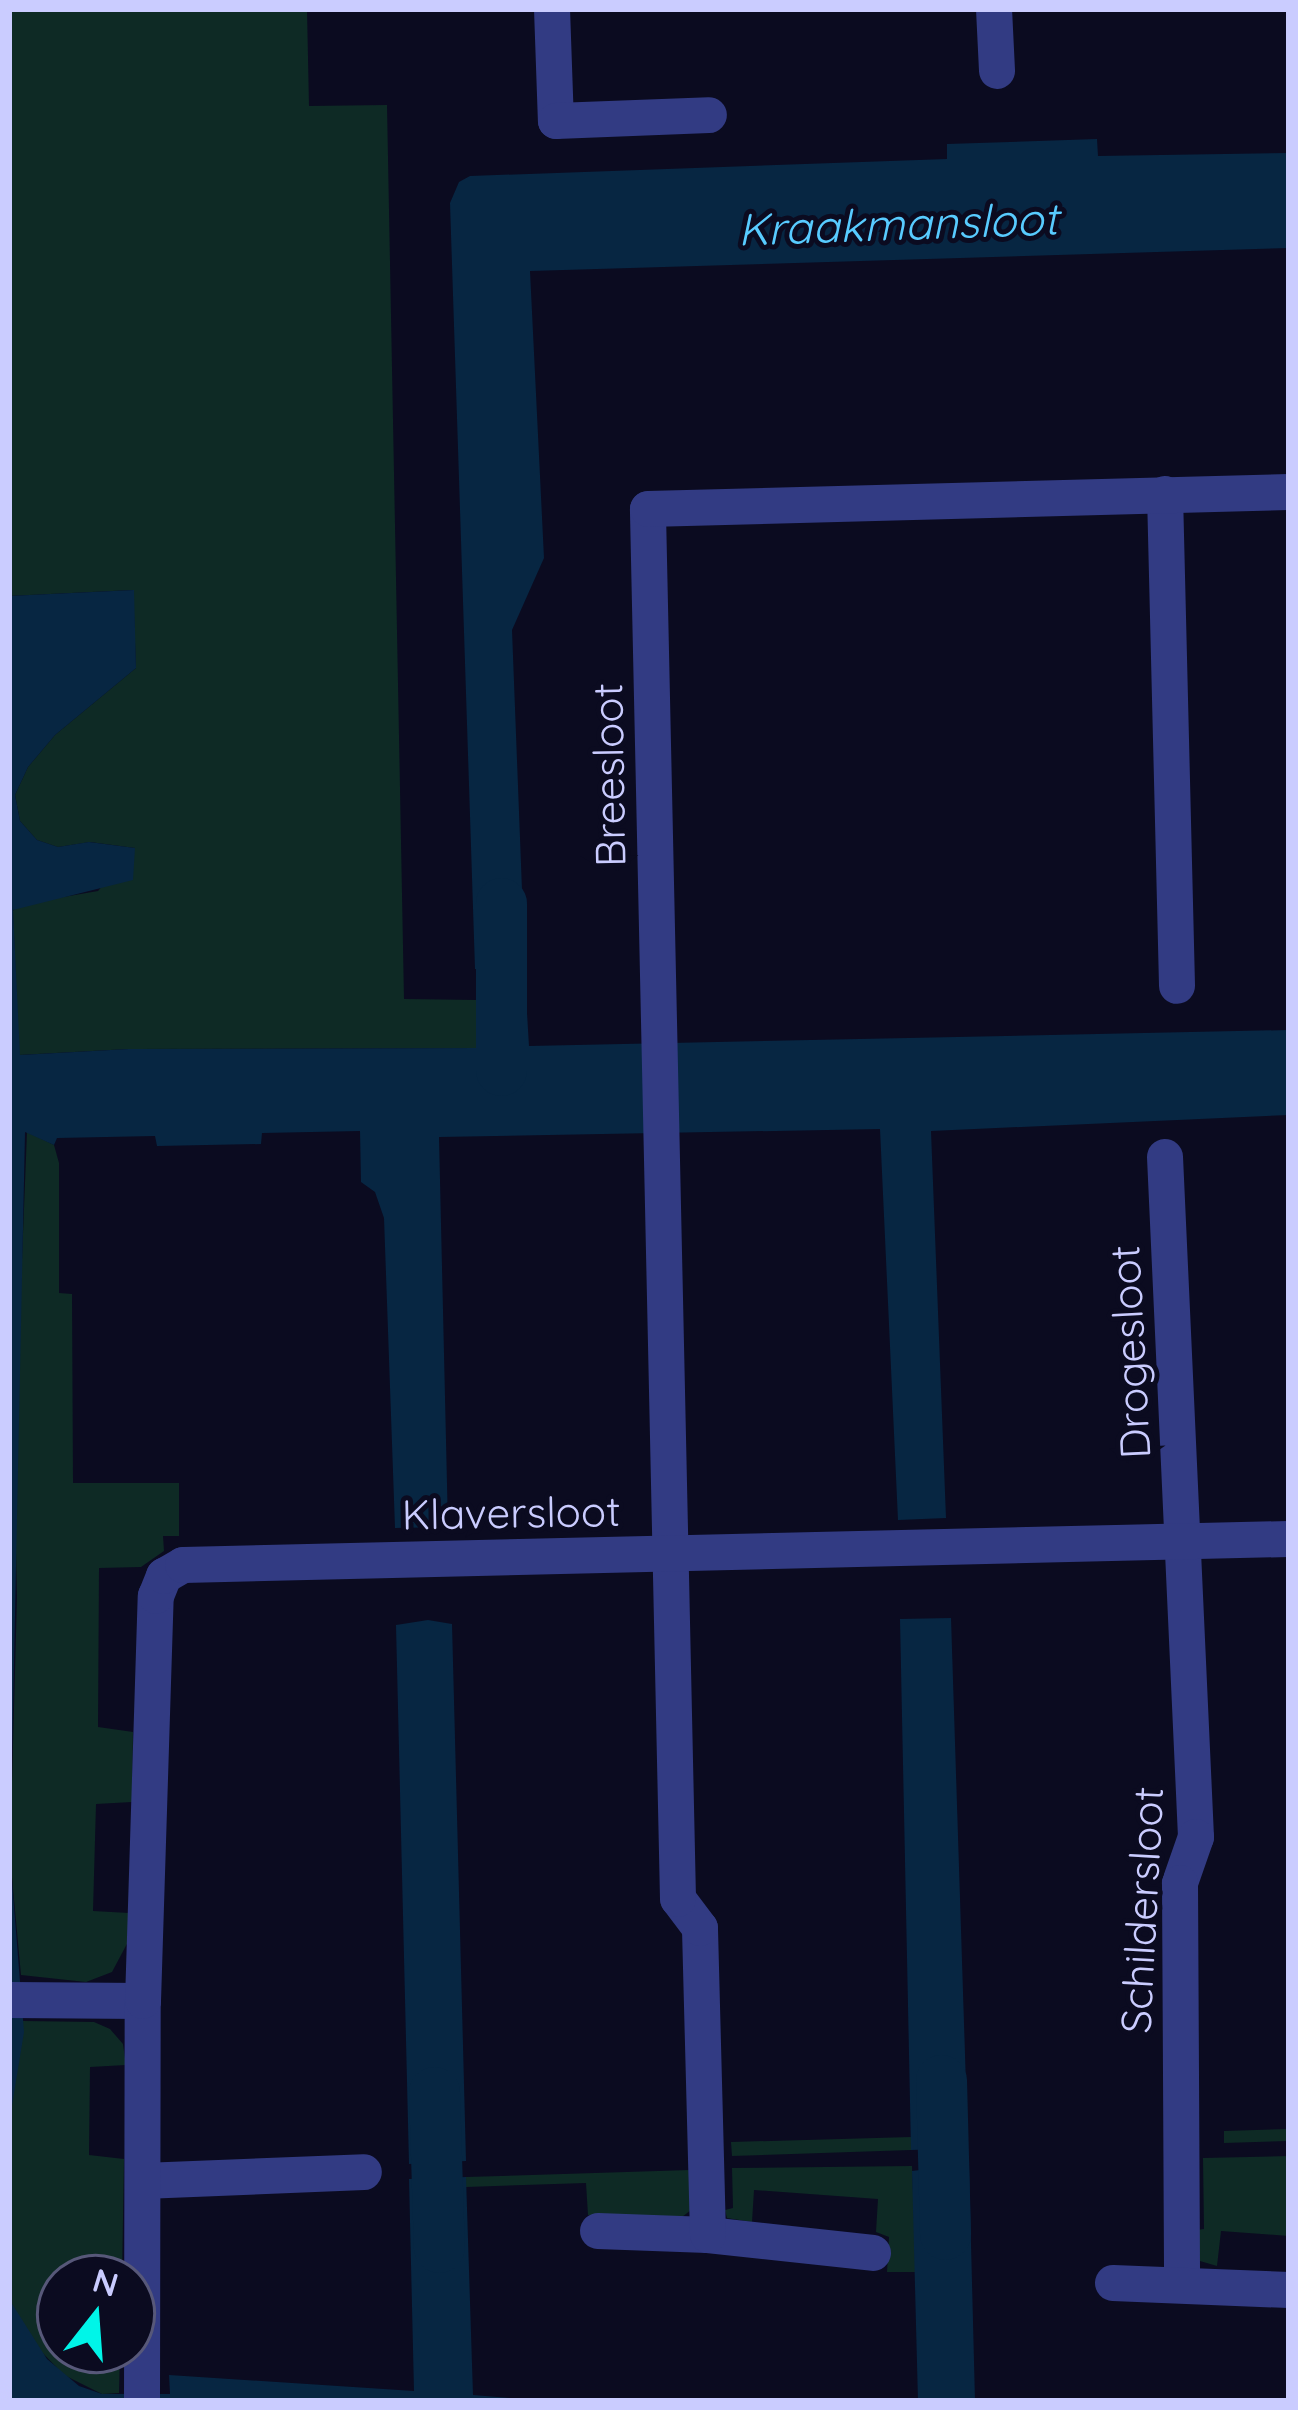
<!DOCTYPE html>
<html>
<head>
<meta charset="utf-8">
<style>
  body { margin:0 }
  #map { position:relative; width:1298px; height:2410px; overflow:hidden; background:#0b0b20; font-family:Quicksand,sans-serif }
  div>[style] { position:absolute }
  .green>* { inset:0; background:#0e2a25 }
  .water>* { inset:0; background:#072642 }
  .canal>* { height:51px; margin:-25.5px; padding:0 25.5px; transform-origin:25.5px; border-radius:25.5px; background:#072642 }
  .minor>* { height:36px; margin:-18px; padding:0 18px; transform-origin:18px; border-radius:18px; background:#323b83 }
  span { translate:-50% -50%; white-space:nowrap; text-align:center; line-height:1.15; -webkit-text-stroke:10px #0b0b20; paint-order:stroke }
  .street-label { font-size:42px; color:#caccff }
  .water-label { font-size:45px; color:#58cbff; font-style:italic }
  .frame { position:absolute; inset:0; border:12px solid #caccff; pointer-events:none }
  .north { position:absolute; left:36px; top:2254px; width:120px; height:120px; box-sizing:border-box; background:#0b0b20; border:3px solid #575879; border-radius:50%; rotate:17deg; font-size:33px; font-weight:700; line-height:48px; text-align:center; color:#caccff }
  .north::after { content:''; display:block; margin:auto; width:42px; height:54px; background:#00f5e8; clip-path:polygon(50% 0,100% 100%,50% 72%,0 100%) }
</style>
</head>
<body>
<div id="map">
  <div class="green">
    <i style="clip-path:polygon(9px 9px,307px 9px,309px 106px,387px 105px,404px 999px,477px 1000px,479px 1048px,129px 1049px,19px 1055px,13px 911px,17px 905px,98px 891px,135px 848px,90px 842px,58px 847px,37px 840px,20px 821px,15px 795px,28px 767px,55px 735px,136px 668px,133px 590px,9px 596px)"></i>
    <i style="clip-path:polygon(27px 1132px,54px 1145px,59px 1163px,59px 1293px,72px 1294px,73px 1483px,179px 1483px,179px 1536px,163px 1536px,164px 1551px,141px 1567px,99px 1568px,98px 1727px,133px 1732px,132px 1802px,96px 1804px,93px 1911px,129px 1913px,129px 1940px,112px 1972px,86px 1982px,21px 1975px,10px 1856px,17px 1597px,14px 1463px)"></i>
    <i style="clip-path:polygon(23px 2021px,94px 2022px,110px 2029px,123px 2044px,126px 2065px,90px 2067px,89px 2155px,124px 2159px,122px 2278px,60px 2278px,60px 2350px,120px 2350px,119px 2393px,102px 2394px,64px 2375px,33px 2343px,9px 2299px,9px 2124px)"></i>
    <i style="clip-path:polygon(1289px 2129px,1289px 2141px,1224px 2143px,1224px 2131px)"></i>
    <i style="clip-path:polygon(911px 2137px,911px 2150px,732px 2156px,731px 2142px)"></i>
    <i style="clip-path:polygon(1289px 2156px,1289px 2236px,1221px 2231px,1217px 2266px,1200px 2261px,1196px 2230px,1204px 2229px,1203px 2158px)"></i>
    <i style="clip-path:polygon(912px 2166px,916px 2272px,887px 2272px,889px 2237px,876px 2232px,878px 2199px,754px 2190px,752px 2222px,727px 2218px,725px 2210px,733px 2208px,732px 2168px)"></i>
    <i style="clip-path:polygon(690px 2170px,691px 2210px,677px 2221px,588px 2215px,586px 2183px,466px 2187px,466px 2177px)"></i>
  </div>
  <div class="water">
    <i style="clip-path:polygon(1097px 139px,1098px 156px,1289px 153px,1289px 248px,530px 271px,544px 558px,512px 630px,525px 968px,475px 969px,450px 203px,459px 182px,470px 176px,947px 159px,947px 144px)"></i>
    <i style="clip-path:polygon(134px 590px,136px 668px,55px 735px,28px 767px,15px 795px,20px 821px,37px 840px,58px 847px,89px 842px,135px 848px,133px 880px,13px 910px,20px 1055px,129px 1049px,478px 1048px,477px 1000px,526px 996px,529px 1046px,1289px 1030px,1289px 1115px,931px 1131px,946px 1518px,898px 1520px,880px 1129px,439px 1137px,448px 1527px,395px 1528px,384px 1218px,375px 1192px,361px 1182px,360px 1131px,262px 1133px,261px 1144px,157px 1146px,155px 1136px,57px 1138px,54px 1145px,25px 1132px,10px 1856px,24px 2032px,9px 2124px,9px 596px)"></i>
    <i style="clip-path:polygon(951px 1618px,968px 2148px,911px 2150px,900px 1619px)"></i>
    <i style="clip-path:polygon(428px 1620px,452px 1624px,466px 2161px,409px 2164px,396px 1625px)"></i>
    <i style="clip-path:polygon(969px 2164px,975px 2401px,918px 2401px,912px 2171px)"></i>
    <i style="clip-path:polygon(466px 2177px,473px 2395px,546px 2401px,9px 2401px,9px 2299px,47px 2359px,79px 2386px,102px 2394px,170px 2394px,169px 2375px,414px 2391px,409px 2179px)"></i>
  </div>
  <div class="canal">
    <i style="left:501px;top:903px;width:167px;rotate:90deg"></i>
    <i style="left:941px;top:2080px;width:154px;rotate:88.5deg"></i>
    <i style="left:434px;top:2092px;width:155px;rotate:88.2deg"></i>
  </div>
  <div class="minor">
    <i style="left:552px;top:9px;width:112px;rotate:88deg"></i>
    <i style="left:556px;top:121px;width:153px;rotate:-2.2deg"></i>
    <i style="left:994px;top:9px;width:62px;rotate:87.2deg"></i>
    <i style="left:1165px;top:494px;width:492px;rotate:88.6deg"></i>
    <i style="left:1165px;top:1157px;width:681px;rotate:87.39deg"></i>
    <i style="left:1196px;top:1837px;width:49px;rotate:109.2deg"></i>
    <i style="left:1180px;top:1883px;width:399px;rotate:89.7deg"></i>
    <i style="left:9px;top:2000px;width:134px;rotate:0.4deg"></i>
    <i style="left:143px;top:2181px;width:221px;rotate:-2.3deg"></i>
    <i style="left:598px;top:2231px;width:110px;rotate:2.1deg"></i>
    <i style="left:708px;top:2235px;width:166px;rotate:6.2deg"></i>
    <i style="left:708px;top:2235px;width:307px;rotate:-91.5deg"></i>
    <i style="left:700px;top:1928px;width:36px;rotate:-127deg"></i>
    <i style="left:678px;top:1899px;width:1390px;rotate:-91.24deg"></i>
    <i style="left:648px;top:509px;width:641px;rotate:-1.52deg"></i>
    <i style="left:1113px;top:2283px;width:176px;rotate:2.3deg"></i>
    <i style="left:142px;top:2401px;width:400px;rotate:-89.9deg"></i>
    <i style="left:143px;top:2001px;width:405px;rotate:-88.2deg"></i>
    <i style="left:156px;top:1596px;width:22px;rotate:-68deg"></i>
    <i style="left:164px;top:1576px;width:22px;rotate:-30deg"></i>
    <i style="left:183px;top:1565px;width:1106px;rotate:-1.35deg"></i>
  </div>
  <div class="street-label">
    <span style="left:609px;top:775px;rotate:-91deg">Breesloot</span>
    <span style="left:1130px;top:1352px;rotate:-93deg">Drogesloot</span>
    <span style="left:511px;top:1513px;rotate:-1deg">Klaversloot</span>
    <span style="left:1142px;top:1910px;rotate:-87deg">Schildersloot</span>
  </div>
  <div class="water-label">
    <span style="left:898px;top:224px;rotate:-2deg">Kraakmansloot</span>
  </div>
  <div class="frame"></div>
  <div class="north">N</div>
</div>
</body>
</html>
